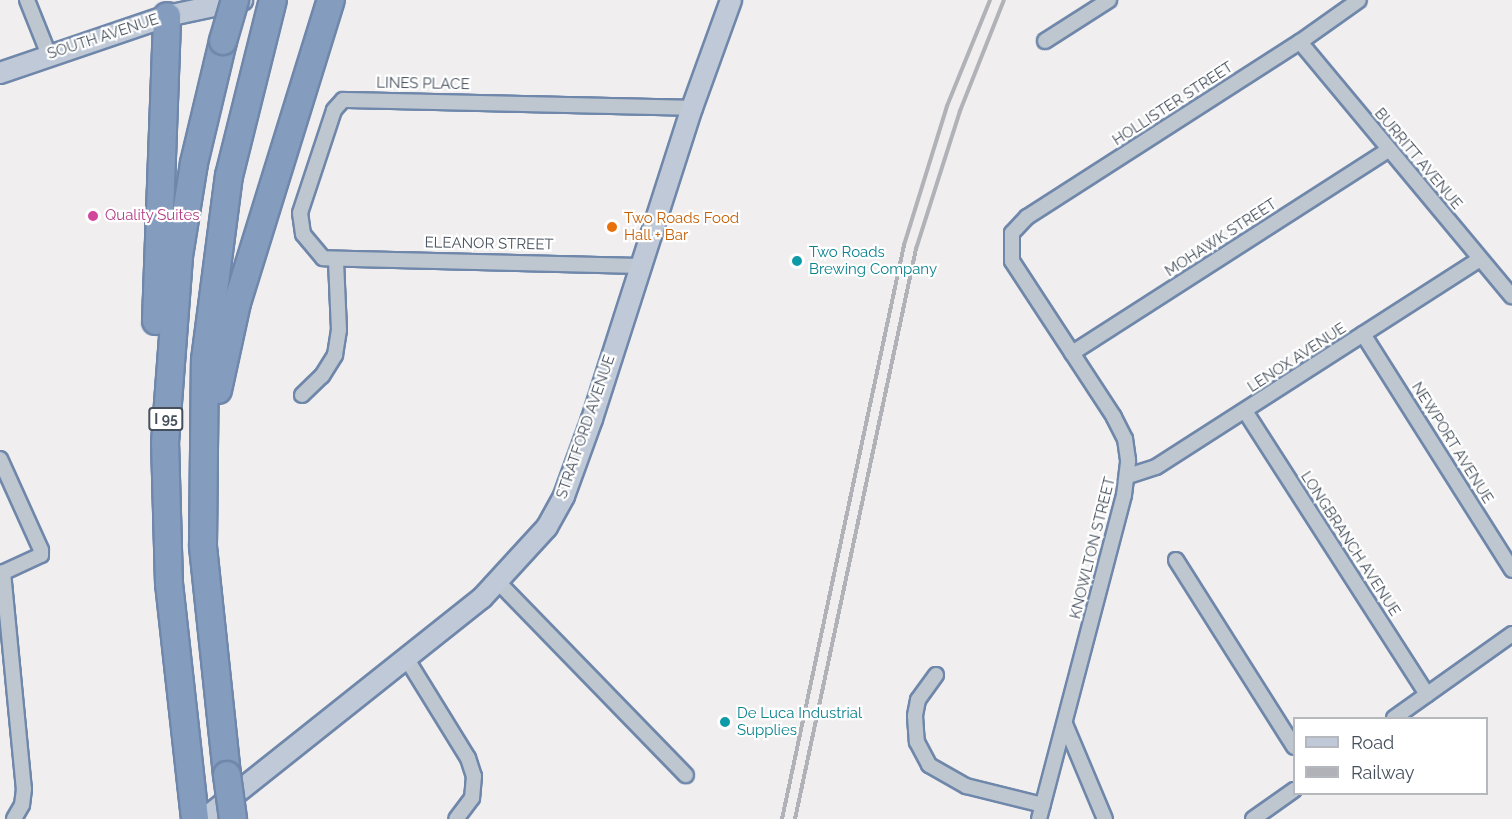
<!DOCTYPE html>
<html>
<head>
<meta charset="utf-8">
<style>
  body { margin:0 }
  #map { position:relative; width:1512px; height:819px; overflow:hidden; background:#f0eeee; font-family:Raleway,sans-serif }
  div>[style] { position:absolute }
  .roads { filter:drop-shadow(2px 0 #6f87aa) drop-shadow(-2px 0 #6f87aa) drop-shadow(0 2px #6f87aa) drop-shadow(0 -2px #6f87aa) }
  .street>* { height:14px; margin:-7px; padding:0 7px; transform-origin:7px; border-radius:7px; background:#bec7d0 }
  .secondary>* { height:20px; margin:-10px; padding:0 10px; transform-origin:10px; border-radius:10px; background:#c0c9d7 }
  .highway>* { height:26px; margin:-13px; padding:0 13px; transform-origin:13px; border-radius:13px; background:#849cbe }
  .rail>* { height:4px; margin:-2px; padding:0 2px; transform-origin:2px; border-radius:2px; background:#b0b2b8 }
  .bridges { filter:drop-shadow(2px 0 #6f87aa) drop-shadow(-2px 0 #6f87aa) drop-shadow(0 2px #6f87aa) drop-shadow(0 -2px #6f87aa) }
  .highway-bridge>* { height:26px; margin:-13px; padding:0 13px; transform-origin:13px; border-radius:13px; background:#849cbe }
  .dots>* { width:16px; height:16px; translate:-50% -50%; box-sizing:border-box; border:3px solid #fff; border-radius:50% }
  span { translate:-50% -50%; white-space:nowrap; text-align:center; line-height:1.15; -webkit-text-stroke:4.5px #fff; paint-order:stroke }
  .shield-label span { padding:2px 4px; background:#fff; border:2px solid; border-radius:4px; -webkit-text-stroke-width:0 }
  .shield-label { font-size:14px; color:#46505c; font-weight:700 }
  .street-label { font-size:15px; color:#46505c }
  .hotel-label { font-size:15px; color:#b23c85 }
  .left { translate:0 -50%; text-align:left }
  .food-label { font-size:15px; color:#c56008 }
  .culture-label { font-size:15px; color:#0d838f }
  .legend { position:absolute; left:1293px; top:717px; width:195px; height:78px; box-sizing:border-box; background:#fff; border:2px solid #b5b9be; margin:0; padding:8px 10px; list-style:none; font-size:18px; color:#46505c }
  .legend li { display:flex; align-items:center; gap:12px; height:30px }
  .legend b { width:30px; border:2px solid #b5b9be }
</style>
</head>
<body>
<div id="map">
  <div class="roads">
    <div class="street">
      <i style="left:27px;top:0;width:59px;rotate:68.2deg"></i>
      <i style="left:1045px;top:41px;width:76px;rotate:-32.6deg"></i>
      <i style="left:1300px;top:42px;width:331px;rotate:50.2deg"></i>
      <i style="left:640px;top:266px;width:317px;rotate:-178.6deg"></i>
      <i style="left:323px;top:258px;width:31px;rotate:-130deg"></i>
      <i style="left:303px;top:234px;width:21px;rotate:-98deg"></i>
      <i style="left:300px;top:213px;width:108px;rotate:-71.7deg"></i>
      <i style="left:334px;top:110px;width:13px;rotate:-48deg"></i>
      <i style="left:343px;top:100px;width:349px;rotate:1.3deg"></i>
      <i style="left:1363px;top:334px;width:279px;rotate:57.7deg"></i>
      <i style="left:1072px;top:353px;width:376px;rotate:-32.7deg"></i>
      <i style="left:302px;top:395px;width:28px;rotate:-44deg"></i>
      <i style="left:322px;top:376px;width:25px;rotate:-58deg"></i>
      <i style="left:335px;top:355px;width:25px;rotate:-81deg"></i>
      <i style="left:339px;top:330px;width:70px;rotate:-92.5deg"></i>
      <i style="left:1245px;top:411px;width:337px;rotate:57.3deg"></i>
      <i style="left:0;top:459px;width:100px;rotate:65.7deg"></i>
      <i style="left:41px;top:550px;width:5px;rotate:90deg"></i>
      <i style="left:41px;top:555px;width:45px;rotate:155.1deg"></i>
      <i style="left:1128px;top:476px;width:29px;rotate:-18deg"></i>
      <i style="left:1156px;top:467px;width:385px;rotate:-32.7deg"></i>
      <i style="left:1176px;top:560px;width:221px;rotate:57.7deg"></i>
      <i style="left:3px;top:572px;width:218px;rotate:84.5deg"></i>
      <i style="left:24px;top:789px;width:16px;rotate:97deg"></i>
      <i style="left:22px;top:805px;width:16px;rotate:120deg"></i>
      <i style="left:499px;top:583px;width:268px;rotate:45.8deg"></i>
      <i style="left:408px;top:661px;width:114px;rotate:58.3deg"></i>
      <i style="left:468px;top:758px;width:19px;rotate:72deg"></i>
      <i style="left:474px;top:776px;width:22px;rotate:95deg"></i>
      <i style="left:472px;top:798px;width:26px;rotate:127deg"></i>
      <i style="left:936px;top:675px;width:31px;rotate:126deg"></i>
      <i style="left:918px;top:700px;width:16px;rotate:101deg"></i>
      <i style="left:915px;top:716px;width:26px;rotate:86deg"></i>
      <i style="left:917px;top:742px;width:26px;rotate:62deg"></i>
      <i style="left:929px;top:765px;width:43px;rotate:29.6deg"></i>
      <i style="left:966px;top:786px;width:79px;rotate:13.9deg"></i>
      <i style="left:1394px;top:718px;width:145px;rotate:-35.4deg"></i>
      <i style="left:1065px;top:724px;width:103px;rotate:67.2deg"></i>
      <i style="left:1039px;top:819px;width:335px;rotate:-75.3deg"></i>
      <i style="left:1124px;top:495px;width:35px;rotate:-83deg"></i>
      <i style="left:1128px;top:460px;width:21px;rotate:-98deg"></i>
      <i style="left:1125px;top:439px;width:25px;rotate:-117deg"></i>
      <i style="left:1114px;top:417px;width:186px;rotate:-123.2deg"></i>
      <i style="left:1012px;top:261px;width:28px;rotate:-90deg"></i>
      <i style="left:1012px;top:233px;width:22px;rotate:-47deg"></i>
      <i style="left:1027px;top:217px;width:324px;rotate:-32.7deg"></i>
      <i style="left:1300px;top:42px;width:72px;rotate:-35.4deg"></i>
      <i style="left:1253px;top:819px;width:50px;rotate:-35.3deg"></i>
    </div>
    <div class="secondary">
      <i style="left:0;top:73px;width:176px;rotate:-18.8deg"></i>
      <i style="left:167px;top:16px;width:77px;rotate:-12deg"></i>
      <i style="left:204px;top:819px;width:355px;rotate:-38.5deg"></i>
      <i style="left:482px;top:598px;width:96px;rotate:-47.5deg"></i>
      <i style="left:547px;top:527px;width:35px;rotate:-61deg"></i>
      <i style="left:564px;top:496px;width:82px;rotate:-70deg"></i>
      <i style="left:592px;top:419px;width:327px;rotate:-72.2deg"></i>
      <i style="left:692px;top:108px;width:115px;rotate:-70.1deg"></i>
    </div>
    <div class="highway">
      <i style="left:156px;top:321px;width:305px;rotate:-87.9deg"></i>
      <i style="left:218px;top:390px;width:89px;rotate:-77.7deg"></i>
      <i style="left:237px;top:303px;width:317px;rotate:-72.8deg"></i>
      <i style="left:227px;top:775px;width:231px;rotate:-96deg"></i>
      <i style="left:203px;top:545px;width:185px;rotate:-89.4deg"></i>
      <i style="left:205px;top:360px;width:186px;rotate:-82.6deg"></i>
      <i style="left:229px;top:176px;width:181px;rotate:-76deg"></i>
      <i style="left:195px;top:819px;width:236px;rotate:-96.3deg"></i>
      <i style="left:169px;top:584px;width:141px;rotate:-91.6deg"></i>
      <i style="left:165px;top:443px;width:188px;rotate:-85.7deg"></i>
      <i style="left:179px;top:256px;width:94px;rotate:-80.8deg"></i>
      <i style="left:194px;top:163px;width:125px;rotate:-76.6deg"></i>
    </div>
  </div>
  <div class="rail">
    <i style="left:782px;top:819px;width:587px;rotate:-78deg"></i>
    <i style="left:904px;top:245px;width:145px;rotate:-72.8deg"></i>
    <i style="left:947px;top:106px;width:114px;rotate:-67.9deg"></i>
    <i style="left:795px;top:819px;width:583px;rotate:-78.02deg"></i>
    <i style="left:916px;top:249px;width:145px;rotate:-72.3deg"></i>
    <i style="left:960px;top:111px;width:119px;rotate:-68.4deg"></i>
  </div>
  <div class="bridges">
    <div class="highway-bridge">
      <i style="left:223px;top:41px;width:43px;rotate:-73.7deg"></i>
      <i style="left:227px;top:775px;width:44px;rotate:82.2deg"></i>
    </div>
  </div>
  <div class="dots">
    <i style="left:93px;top:216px;background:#d1479c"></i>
    <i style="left:612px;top:227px;background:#e8710a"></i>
    <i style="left:797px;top:261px;background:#0f9aa8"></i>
    <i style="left:725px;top:722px;background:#0f9aa8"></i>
  </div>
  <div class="shield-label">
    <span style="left:166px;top:419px">I 95</span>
  </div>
  <div class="street-label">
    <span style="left:103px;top:37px;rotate:-18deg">SOUTH AVENUE</span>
    <span style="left:423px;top:84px;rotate:1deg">LINES PLACE</span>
    <span style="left:1173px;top:104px;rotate:-33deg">HOLLISTER STREET</span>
    <span style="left:1418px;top:159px;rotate:50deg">BURRITT AVENUE</span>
    <span style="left:1221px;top:238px;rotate:-33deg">MOHAWK STREET</span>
    <span style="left:489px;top:244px;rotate:1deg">ELEANOR STREET</span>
    <span style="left:1297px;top:358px;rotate:-33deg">LENOX AVENUE</span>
    <span style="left:586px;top:427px;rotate:-71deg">STRATFORD AVENUE</span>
    <span style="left:1452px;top:443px;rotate:58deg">NEWPORT AVENUE</span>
    <span style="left:1350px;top:544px;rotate:57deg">LONGBRANCH AVENUE</span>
    <span style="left:1093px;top:548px;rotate:-76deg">KNOWLTON STREET</span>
  </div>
  <div class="hotel-label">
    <span class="left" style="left:105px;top:216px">Quality Suites</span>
  </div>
  <div class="food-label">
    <span class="left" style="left:624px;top:227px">Two Roads Food<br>Hall + Bar</span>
  </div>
  <div class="culture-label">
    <span class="left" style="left:809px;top:261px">Two Roads<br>Brewing Company</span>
    <span class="left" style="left:737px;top:722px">De Luca Industrial<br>Supplies</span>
  </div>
  <ul class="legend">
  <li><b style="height:8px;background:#c0c9d7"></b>Road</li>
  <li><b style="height:8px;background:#b0b2b8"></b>Railway</li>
  </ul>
</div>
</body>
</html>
